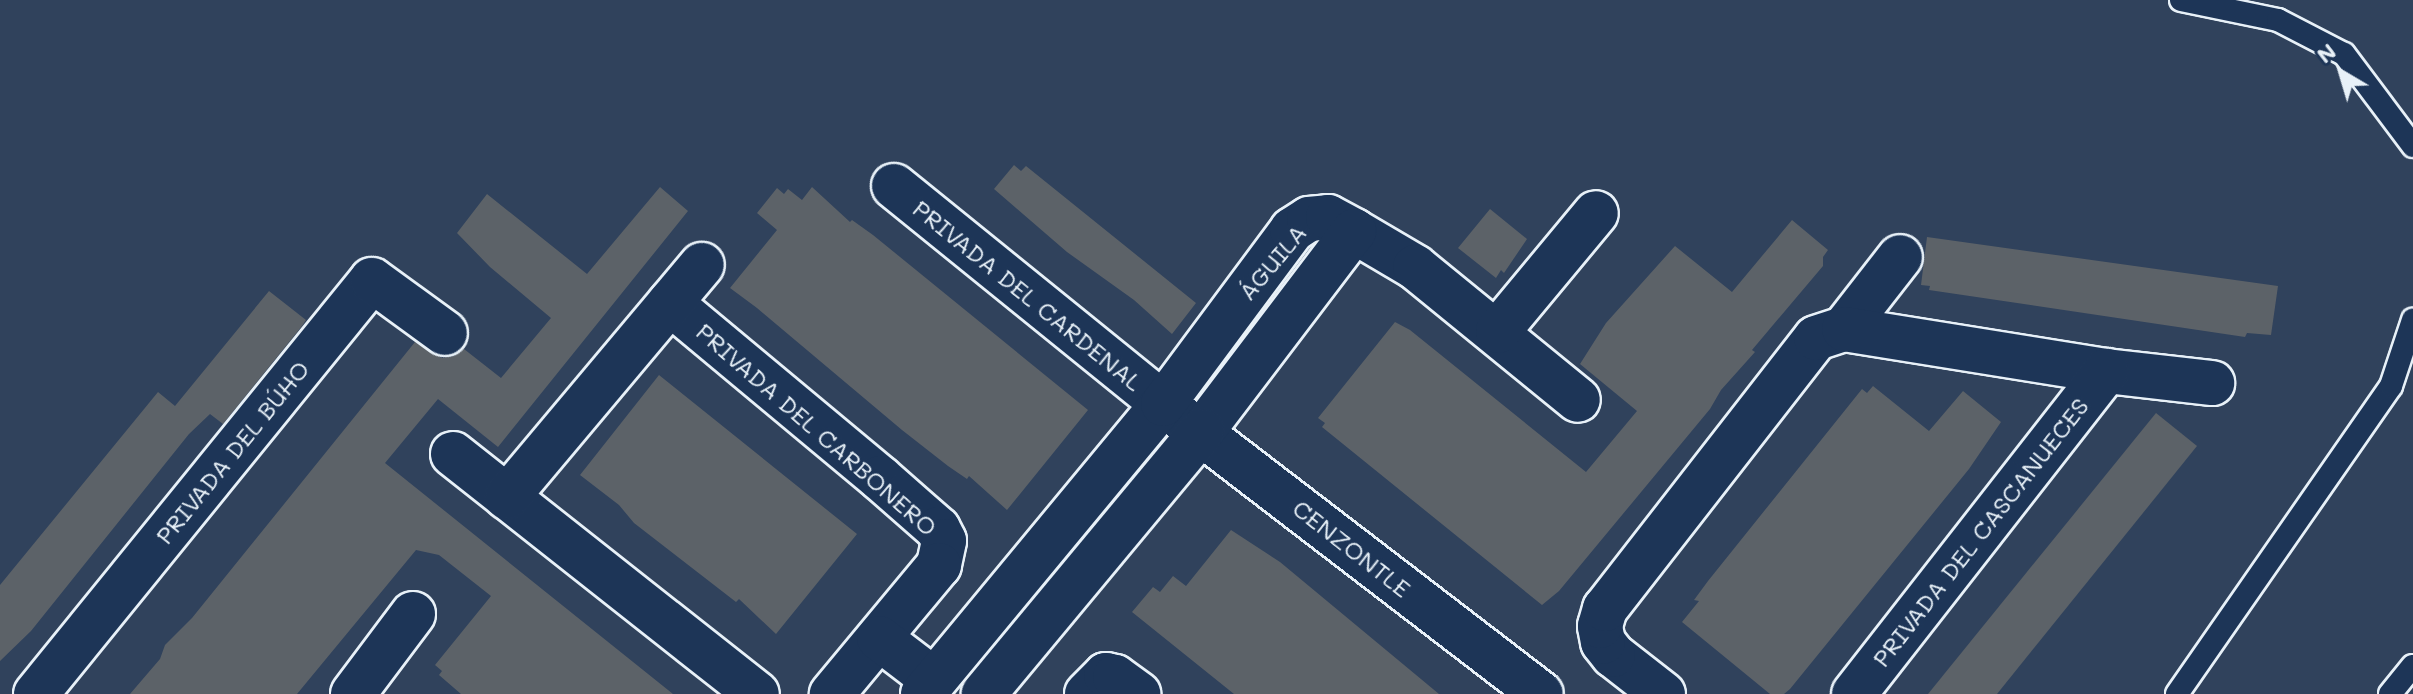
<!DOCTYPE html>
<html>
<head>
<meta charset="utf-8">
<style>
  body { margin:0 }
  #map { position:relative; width:2413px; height:694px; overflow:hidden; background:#30425c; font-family:Mali,sans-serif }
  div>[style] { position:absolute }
  .building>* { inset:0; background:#5c6268 }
  .roads { filter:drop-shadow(2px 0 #e8f1f8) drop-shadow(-2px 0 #e8f1f8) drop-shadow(0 2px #e8f1f8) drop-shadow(0 -2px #e8f1f8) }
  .service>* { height:22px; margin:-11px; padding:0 11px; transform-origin:11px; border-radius:11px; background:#1d3557 }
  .minor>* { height:44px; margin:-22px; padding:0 22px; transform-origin:22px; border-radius:22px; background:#1d3557 }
  .tertiary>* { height:44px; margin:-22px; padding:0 22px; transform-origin:22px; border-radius:22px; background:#1d3557 }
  span { translate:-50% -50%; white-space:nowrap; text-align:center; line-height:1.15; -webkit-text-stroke:8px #1d3557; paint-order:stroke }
  .street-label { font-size:24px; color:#e8f1f8 }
  .north { position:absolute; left:2301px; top:32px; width:80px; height:80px; -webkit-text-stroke:6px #1d3557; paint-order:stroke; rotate:322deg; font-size:22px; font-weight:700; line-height:32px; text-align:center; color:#e8f1f8 }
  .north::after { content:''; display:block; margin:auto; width:28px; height:36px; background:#e8f1f8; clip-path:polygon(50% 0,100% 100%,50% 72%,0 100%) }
</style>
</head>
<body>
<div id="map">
  <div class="building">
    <i style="clip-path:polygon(1014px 165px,1021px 171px,1026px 166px,1196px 303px,1172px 334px,1134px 300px,1067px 252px,994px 189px)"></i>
    <i style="clip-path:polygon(660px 187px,688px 211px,498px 447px,438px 399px,385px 463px,673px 694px,461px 694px,439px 675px,442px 671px,435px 665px,491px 596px,439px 555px,416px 550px,297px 694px,130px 694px,160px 659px,165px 645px,192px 618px,415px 342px,442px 358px,454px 356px,464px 349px,501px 378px,551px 318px,490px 267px,457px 233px,487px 194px,587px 274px)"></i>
    <i style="clip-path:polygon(812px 187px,850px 222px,852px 220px,873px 235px,1088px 410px,1007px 510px,969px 476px,967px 479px,948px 466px,902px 430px,757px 308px,730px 288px,777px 230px,757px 213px,777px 188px,784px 194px,788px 189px,802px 200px)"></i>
    <i style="clip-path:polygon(1490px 209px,1527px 239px,1504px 273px,1501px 270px,1496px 278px,1458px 248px)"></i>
    <i style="clip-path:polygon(1792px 220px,1828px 250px,1823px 257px,1823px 266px,1752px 350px,1755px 352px,1721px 390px,1710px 409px,1559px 591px,1542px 605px,1322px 427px,1325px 423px,1318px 418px,1395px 322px,1410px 330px,1586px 472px,1637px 411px,1580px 364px,1606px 323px,1675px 246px,1732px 292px)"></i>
    <i style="clip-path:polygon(1927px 237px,2278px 286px,2271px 335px,2247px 333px,2245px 337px,1929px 290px,1930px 286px,1921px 285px)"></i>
    <i style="clip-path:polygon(269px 291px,306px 320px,302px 326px,223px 424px,210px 414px,189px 434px,31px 631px,0 661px,0 585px,158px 392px,175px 406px)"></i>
    <i style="clip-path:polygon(659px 375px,857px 534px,776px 634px,739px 599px,736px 602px,634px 523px,619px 505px,580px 475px)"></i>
    <i style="clip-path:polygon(1873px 386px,1929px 431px,1963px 391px,2001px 422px,1969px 469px,1790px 689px,1784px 694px,1770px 694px,1682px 622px,1699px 601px,1694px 600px,1708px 581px,1862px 389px,1867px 393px)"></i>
    <i style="clip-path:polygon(2156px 413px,2197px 446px,1997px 694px,1928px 694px)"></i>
    <i style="clip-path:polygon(1231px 530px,1280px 562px,1439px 694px,1234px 694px,1132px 612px,1153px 587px,1160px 592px,1173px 576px,1186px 586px)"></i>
  </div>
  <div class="roads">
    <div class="service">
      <i style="left:2181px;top:0;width:99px;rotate:11.7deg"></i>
      <i style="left:2278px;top:20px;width:74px;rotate:27.3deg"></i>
      <i style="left:2344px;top:54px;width:115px;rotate:53.1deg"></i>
      <i style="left:2177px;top:694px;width:375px;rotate:-55.2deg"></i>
      <i style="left:2391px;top:386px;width:70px;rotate:-71.6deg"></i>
      <i style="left:2390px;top:694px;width:36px;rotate:-51deg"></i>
    </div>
    <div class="minor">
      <i style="left:894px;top:186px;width:346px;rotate:39deg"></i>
      <i style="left:1163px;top:404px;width:476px;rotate:37.5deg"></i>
      <i style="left:1354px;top:231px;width:71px;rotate:30.5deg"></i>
      <i style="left:1415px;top:267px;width:210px;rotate:39.2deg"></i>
      <i style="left:670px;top:303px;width:273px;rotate:39.8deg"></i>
      <i style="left:880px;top:478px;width:77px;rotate:41.3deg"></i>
      <i style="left:938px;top:529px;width:13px;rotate:63deg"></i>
      <i style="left:944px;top:541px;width:25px;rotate:102deg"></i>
      <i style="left:939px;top:565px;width:168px;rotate:129.7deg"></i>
      <i style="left:1844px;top:329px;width:91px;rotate:-52.1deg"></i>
      <i style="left:1498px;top:331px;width:153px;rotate:-50.3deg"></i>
      <i style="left:453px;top:454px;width:387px;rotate:38.3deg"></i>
      <i style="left:507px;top:497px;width:303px;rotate:-50deg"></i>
      <i style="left:879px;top:638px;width:69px;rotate:37.4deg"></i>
      <i style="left:36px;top:694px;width:533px;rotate:-50.94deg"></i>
      <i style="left:372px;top:280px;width:90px;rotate:36deg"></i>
      <i style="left:353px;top:694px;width:100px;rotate:-53.1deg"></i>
      <i style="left:1087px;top:694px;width:27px;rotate:-45deg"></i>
      <i style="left:1106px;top:675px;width:9px;rotate:13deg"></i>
      <i style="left:1115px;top:677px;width:29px;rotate:36deg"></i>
      <i style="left:1663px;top:694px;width:63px;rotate:-142deg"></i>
      <i style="left:1613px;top:655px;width:16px;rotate:-128deg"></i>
      <i style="left:1603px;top:642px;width:16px;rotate:-101deg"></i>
      <i style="left:1600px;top:626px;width:18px;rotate:-74deg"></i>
      <i style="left:1605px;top:609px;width:343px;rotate:-52.1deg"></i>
      <i style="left:1816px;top:338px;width:29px;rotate:-18deg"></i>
      <i style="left:1844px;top:329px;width:265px;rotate:9.1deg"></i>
      <i style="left:2106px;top:371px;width:107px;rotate:6.5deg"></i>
      <i style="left:1854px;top:694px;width:410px;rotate:-52deg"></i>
    </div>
    <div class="tertiary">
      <i style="left:923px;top:694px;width:376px;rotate:-50.4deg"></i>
      <i style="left:1163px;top:404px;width:217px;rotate:-53.4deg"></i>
      <i style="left:1292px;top:230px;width:20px;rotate:-33deg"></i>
      <i style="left:1309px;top:219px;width:19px;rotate:-6deg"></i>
      <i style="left:1328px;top:217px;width:30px;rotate:28deg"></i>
      <i style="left:1354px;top:231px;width:251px;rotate:127.2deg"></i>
      <i style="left:1202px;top:431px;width:342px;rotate:129.7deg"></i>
    </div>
  </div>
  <div class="street-label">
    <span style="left:1272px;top:262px;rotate:-50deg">ÁGUILA</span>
    <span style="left:1028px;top:295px;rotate:39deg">PRIVADA DEL CARDENAL</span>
    <span style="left:817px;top:429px;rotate:41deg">PRIVADA DEL CARBONERO</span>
    <span style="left:232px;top:452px;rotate:-51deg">PRIVADA DEL BÚHO</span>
    <span style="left:1980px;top:532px;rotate:-52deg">PRIVADA DEL CASCANUECES</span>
    <span style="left:1352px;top:548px;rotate:38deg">CENZONTLE</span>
  </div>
  <div class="north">N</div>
</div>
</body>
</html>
